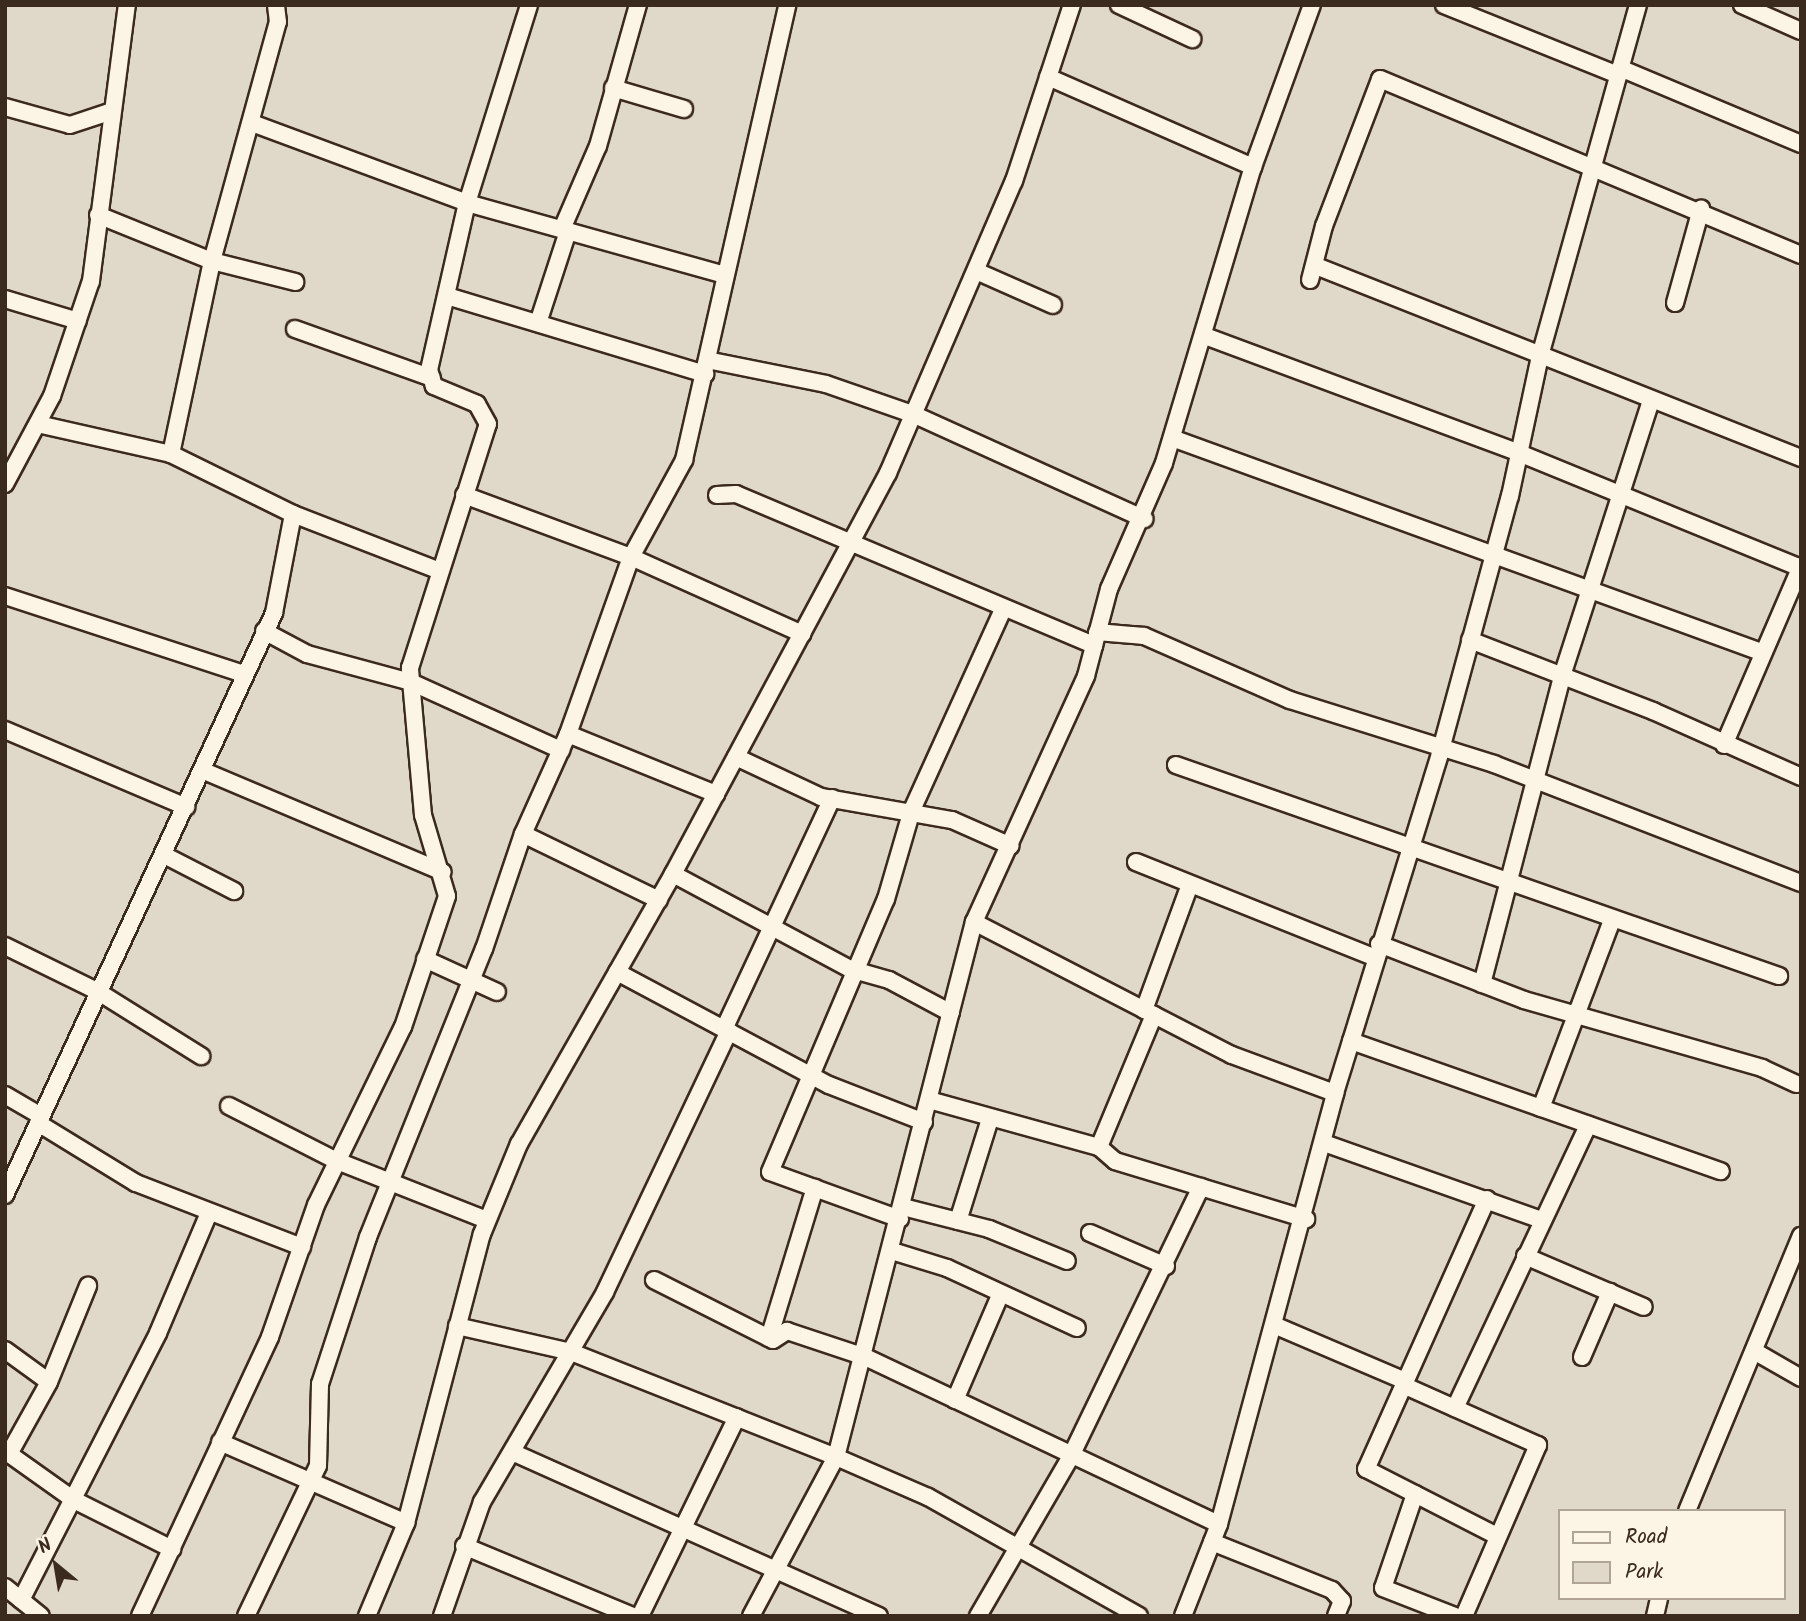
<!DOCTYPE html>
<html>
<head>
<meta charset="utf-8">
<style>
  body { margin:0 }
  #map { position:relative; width:1806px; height:1621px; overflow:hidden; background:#fcf5e5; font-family:Kalam,sans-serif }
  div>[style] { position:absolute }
  .green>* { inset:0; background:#e0d8c8 }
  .roads { filter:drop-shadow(2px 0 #3b2a1e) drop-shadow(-2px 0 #3b2a1e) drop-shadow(0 2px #3b2a1e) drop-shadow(0 -2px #3b2a1e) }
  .minor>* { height:16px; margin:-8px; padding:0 8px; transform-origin:8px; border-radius:8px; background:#fcf5e5 }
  span { translate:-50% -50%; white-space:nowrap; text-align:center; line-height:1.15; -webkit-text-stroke:5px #fcf5e5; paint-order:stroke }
  .frame { position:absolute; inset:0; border:7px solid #3b2a1e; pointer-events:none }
  .legend { position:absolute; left:1558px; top:1509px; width:228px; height:91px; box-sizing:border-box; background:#fcf5e5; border:2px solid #afa495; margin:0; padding:9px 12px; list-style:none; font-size:21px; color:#3b2a1e }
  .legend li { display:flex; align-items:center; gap:14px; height:35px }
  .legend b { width:35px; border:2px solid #afa495 }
  .north { position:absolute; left:21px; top:1530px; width:70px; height:70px; -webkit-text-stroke:5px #fcf5e5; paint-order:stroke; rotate:330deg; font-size:19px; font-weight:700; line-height:28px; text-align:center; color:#3b2a1e }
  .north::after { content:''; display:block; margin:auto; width:24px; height:32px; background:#3b2a1e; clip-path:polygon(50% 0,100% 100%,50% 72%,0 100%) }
</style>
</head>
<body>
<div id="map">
  <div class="green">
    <i style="clip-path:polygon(evenodd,5px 5px,1801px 5px,1801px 1616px,5px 1616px,5px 5px,1559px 1511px,1783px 1511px,1783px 1598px,1559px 1598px,1559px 1511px)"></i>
  </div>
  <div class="roads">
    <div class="minor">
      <i style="left:1119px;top:5px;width:81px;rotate:25deg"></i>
      <i style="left:1444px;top:5px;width:188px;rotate:21.9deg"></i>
      <i style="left:1742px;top:5px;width:64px;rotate:23.8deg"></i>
      <i style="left:1620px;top:68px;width:196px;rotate:22.8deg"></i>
      <i style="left:1048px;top:77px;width:224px;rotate:23.7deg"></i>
      <i style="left:613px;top:88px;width:74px;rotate:16.5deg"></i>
      <i style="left:5px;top:107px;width:67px;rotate:15.5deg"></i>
      <i style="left:70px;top:125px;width:41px;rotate:-18.4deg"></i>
      <i style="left:252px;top:123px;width:229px;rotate:20.4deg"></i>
      <i style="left:467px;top:203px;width:265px;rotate:15.6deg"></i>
      <i style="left:98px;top:215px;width:123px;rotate:22deg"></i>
      <i style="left:212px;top:261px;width:86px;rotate:14.2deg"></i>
      <i style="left:562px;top:229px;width:90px;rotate:-66.6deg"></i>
      <i style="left:598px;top:146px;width:147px;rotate:-74.2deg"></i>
      <i style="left:1316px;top:266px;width:522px;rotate:21.6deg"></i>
      <i style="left:976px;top:271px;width:84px;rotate:23.8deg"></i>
      <i style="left:1310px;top:280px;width:56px;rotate:-75.5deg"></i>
      <i style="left:1324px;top:226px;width:157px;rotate:-69.1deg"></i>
      <i style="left:1380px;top:79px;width:456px;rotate:22.7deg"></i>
      <i style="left:447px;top:296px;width:270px;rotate:16.8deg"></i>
      <i style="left:5px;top:299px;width:76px;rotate:16.8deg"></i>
      <i style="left:1675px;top:303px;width:98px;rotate:-74.5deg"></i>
      <i style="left:538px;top:323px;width:97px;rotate:-71.9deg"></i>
      <i style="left:295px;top:329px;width:145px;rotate:19.7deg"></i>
      <i style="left:1205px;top:336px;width:335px;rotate:20.4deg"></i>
      <i style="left:1519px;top:453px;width:305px;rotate:22.2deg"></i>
      <i style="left:707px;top:360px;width:121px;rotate:11.4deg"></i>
      <i style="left:826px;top:384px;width:94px;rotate:19.2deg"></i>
      <i style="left:915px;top:415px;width:252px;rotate:24.4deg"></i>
      <i style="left:1172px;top:438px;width:627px;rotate:19.97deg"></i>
      <i style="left:171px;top:454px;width:197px;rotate:-78deg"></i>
      <i style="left:212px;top:261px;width:248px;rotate:-74.6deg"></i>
      <i style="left:278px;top:22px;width:17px;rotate:-97deg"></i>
      <i style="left:5px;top:484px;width:100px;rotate:-61.9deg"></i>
      <i style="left:52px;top:396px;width:121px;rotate:-71.3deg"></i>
      <i style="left:91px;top:281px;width:278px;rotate:-82.6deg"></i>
      <i style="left:464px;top:495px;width:178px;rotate:20.4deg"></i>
      <i style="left:631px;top:557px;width:188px;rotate:24.2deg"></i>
      <i style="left:717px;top:495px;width:19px;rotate:-3deg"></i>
      <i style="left:736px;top:494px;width:389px;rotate:22.9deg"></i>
      <i style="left:293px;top:514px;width:158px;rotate:21.2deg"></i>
      <i style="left:5px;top:596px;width:250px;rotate:18.1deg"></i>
      <i style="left:264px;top:631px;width:49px;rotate:28.1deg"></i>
      <i style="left:307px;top:654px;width:108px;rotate:15.1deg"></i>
      <i style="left:411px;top:682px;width:165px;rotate:24.4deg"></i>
      <i style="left:1097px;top:632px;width:47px;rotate:4.9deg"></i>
      <i style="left:1144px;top:636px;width:159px;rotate:23.7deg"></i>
      <i style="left:1290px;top:700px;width:214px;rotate:17.4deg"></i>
      <i style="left:1494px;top:764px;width:329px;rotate:21.2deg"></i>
      <i style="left:1470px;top:640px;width:196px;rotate:21.2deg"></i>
      <i style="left:1653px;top:711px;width:162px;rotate:24deg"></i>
      <i style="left:5px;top:730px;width:197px;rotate:23deg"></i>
      <i style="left:568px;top:734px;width:160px;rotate:22.1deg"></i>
      <i style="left:1724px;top:745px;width:195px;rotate:-66.7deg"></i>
      <i style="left:736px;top:757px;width:94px;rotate:25.2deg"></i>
      <i style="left:821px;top:797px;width:133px;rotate:10deg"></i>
      <i style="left:952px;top:820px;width:64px;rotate:23.8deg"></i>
      <i style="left:1176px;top:765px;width:639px;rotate:19.29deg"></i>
      <i style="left:204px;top:771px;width:259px;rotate:22.9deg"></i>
      <i style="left:523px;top:834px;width:151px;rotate:25.9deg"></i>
      <i style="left:164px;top:855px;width:79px;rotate:27.2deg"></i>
      <i style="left:1136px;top:862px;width:258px;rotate:21.8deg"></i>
      <i style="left:673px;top:874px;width:201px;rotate:28.2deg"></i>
      <i style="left:850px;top:969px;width:41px;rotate:15.8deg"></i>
      <i style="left:889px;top:980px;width:70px;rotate:28deg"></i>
      <i style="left:974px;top:922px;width:290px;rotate:27.3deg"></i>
      <i style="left:1232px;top:1055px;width:110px;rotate:20.3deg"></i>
      <i style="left:1379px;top:944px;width:155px;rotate:21.1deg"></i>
      <i style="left:1524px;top:1000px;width:248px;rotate:15.9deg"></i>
      <i style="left:1762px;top:1068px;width:38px;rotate:25deg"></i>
      <i style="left:5px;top:946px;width:102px;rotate:26.1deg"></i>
      <i style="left:97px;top:991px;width:123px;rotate:32deg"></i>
      <i style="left:425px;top:959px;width:79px;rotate:24.6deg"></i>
      <i style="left:617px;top:972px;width:240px;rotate:28.1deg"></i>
      <i style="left:829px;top:1085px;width:102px;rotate:21.3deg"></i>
      <i style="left:1482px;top:984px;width:318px;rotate:-75.4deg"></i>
      <i style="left:1562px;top:676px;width:290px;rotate:-72.1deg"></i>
      <i style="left:1144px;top:1010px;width:134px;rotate:-69.9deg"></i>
      <i style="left:724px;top:1029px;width:255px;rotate:-64.9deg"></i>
      <i style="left:1351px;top:1041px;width:392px;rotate:19.4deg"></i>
      <i style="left:5px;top:1095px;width:42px;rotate:30.3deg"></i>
      <i style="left:929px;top:1100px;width:176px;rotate:15.5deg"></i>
      <i style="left:1099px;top:1147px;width:143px;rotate:-67.4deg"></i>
      <i style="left:229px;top:1106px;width:121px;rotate:27deg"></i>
      <i style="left:337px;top:1161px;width:161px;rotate:21.5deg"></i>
      <i style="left:1541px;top:1108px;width:201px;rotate:-69.3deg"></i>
      <i style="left:38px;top:1123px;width:115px;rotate:31.5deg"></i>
      <i style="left:136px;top:1183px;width:178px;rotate:21.1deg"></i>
      <i style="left:1324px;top:1143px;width:230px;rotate:19.5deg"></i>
      <i style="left:1099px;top:1147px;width:21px;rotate:41deg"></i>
      <i style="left:1115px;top:1161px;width:200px;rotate:16.9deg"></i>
      <i style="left:5px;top:1195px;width:641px;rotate:-65.19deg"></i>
      <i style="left:274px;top:613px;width:101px;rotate:-79.1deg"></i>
      <i style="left:293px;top:514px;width:136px;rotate:-153.8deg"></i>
      <i style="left:171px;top:454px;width:136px;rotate:-167.3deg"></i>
      <i style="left:1487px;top:1199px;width:296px;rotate:114.1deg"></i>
      <i style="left:1366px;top:1469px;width:147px;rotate:27.1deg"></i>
      <i style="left:903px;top:1207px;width:89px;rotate:14.3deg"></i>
      <i style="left:989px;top:1229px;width:84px;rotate:22.3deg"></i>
      <i style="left:900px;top:1219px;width:138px;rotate:-160.1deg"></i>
      <i style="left:770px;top:1172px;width:297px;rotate:-67deg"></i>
      <i style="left:886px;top:899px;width:93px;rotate:-73.7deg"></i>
      <i style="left:912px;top:810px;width:221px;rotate:-65.6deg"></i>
      <i style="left:958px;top:1221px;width:107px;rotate:-72.6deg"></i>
      <i style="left:1090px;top:1233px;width:83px;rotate:23.5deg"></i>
      <i style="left:892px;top:1251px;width:58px;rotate:17.2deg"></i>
      <i style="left:947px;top:1268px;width:143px;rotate:24.8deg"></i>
      <i style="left:1525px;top:1256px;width:129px;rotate:23.2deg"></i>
      <i style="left:654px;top:1280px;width:133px;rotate:26.8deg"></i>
      <i style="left:773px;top:1340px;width:17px;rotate:-33deg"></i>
      <i style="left:787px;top:1331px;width:82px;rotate:18.4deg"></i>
      <i style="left:865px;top:1357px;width:391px;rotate:25.3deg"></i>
      <i style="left:1274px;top:1325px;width:142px;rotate:23.1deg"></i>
      <i style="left:457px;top:1326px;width:117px;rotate:12.8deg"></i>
      <i style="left:571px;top:1352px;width:285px;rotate:21.6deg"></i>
      <i style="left:836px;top:1457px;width:100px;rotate:23.5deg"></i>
      <i style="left:928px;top:1497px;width:242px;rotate:29.4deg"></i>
      <i style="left:769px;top:1338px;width:157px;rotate:-73deg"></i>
      <i style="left:5px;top:1350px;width:54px;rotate:36deg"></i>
      <i style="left:1754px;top:1351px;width:54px;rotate:29.9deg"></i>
      <i style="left:1582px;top:1357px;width:71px;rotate:-66.7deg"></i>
      <i style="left:1403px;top:1385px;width:148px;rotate:24deg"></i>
      <i style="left:1538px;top:1445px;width:186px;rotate:113.4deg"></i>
      <i style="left:955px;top:1400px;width:116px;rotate:-66.7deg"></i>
      <i style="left:1455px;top:1408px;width:313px;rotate:-64.8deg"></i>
      <i style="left:220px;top:1442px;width:203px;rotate:23.5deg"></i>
      <i style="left:5px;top:1451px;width:85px;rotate:35.4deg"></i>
      <i style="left:74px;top:1500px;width:110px;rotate:26.6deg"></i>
      <i style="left:512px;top:1452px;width:402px;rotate:24.1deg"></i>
      <i style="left:9px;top:1454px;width:82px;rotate:-60.9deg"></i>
      <i style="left:49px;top:1382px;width:104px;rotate:-67.9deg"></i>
      <i style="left:1415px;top:1494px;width:99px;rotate:108.8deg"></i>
      <i style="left:1383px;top:1588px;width:77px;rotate:21.3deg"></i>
      <i style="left:1687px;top:1511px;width:298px;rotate:-67.5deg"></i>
      <i style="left:1212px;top:1542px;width:129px;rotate:21.8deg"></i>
      <i style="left:1332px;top:1590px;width:15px;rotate:48deg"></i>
      <i style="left:1342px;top:1601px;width:16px;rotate:112deg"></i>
      <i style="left:464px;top:1546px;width:183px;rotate:22.5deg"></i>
      <i style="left:5px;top:1587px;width:46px;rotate:38.9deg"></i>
      <i style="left:21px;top:1600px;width:300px;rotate:-62.8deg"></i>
      <i style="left:158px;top:1333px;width:130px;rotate:-67deg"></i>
      <i style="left:140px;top:1616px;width:308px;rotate:-65deg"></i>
      <i style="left:270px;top:1337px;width:140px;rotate:-70.8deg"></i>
      <i style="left:316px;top:1205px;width:198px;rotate:-64deg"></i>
      <i style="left:403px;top:1027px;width:138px;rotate:-71.4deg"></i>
      <i style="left:447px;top:896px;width:84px;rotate:-106.5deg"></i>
      <i style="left:423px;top:815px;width:148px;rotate:-95.1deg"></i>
      <i style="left:410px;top:668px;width:256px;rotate:-72.3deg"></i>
      <i style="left:488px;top:424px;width:23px;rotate:-119deg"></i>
      <i style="left:477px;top:404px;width:47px;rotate:-157.3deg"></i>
      <i style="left:434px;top:386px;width:17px;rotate:-107deg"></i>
      <i style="left:429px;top:370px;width:171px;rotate:-77.2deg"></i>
      <i style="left:467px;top:203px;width:207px;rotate:-72.6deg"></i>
      <i style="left:246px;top:1616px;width:166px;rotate:-64.4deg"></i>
      <i style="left:318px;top:1466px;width:82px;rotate:-88.6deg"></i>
      <i style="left:320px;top:1384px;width:155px;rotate:-71.9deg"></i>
      <i style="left:368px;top:1237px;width:310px;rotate:-68.1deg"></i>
      <i style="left:484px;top:949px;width:121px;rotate:-71.3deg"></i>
      <i style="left:523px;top:834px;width:110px;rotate:-65.8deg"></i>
      <i style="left:568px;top:734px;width:188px;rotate:-70.4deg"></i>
      <i style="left:631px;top:557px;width:111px;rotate:-61.3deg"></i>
      <i style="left:684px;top:460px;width:467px;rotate:-77.2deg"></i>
      <i style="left:367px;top:1616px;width:101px;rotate:-67.2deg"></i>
      <i style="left:406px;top:1523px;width:299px;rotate:-75.3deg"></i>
      <i style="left:482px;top:1234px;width:97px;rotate:-67.7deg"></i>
      <i style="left:519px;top:1144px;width:311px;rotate:-60.3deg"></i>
      <i style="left:673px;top:874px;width:455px;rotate:-61.8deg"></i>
      <i style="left:888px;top:473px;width:318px;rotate:-66.7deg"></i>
      <i style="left:1014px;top:181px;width:185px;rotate:-71.8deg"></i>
      <i style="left:442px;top:1616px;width:121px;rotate:-70.7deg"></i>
      <i style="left:482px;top:1502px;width:243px;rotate:-59.6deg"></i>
      <i style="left:605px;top:1292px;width:289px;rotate:-64.6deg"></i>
      <i style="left:640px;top:1616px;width:221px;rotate:-64deg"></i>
      <i style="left:751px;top:1616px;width:180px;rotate:-61.9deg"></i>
      <i style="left:836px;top:1457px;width:553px;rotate:-75.54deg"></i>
      <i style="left:974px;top:922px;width:270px;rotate:-65.5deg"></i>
      <i style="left:1086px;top:676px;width:90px;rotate:-75.2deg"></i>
      <i style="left:1109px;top:589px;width:137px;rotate:-66.4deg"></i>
      <i style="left:1164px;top:463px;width:309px;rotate:-73.3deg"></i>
      <i style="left:1253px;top:167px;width:172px;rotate:-70deg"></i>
      <i style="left:978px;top:1616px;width:183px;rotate:-59.8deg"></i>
      <i style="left:1070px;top:1458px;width:301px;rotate:-64.2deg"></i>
      <i style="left:1183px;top:1616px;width:99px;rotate:-68.6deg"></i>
      <i style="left:1219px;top:1524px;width:446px;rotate:-74.9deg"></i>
      <i style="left:1335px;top:1093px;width:356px;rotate:-72.8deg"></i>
      <i style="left:1440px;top:753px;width:266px;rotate:-74.8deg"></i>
      <i style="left:1510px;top:496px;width:143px;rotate:-77.9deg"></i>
      <i style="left:1540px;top:356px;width:364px;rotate:-74.4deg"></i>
      <i style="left:1655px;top:1616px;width:18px;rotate:-77deg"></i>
    </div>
  </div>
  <div class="frame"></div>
  <ul class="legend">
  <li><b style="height:9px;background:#fcf5e5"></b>Road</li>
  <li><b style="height:19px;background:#e0d8c8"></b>Park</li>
  </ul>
  <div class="north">N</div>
</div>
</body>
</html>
